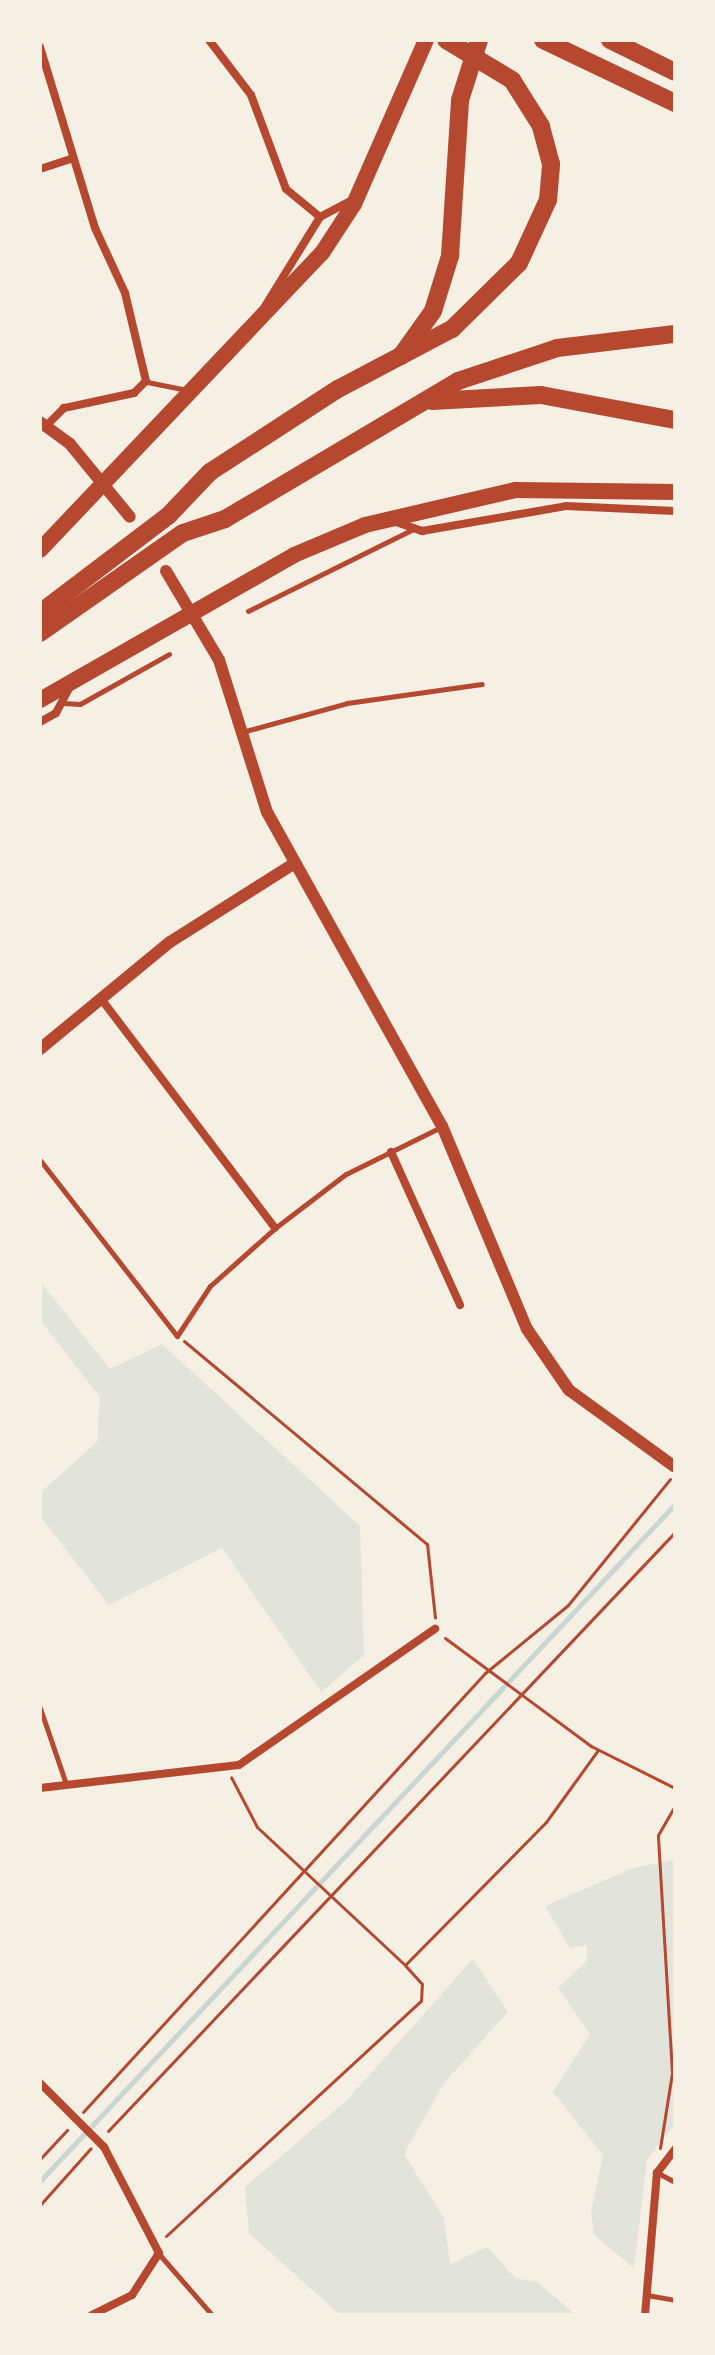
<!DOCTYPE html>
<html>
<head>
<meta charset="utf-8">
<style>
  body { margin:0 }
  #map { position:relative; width:715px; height:2355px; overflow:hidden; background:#f6efe4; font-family:"Roboto Condensed",sans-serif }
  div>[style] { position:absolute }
  .green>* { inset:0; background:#e2e4dc }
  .stream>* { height:5px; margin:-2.5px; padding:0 2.5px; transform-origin:2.5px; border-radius:2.5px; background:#c9d6d2 }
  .path>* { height:3px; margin:-1.5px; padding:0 1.5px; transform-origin:1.5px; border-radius:1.5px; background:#b5482f }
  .service>* { height:5px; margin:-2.5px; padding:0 2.5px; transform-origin:2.5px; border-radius:2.5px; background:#b5482f }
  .minor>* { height:8px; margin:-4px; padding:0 4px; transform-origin:4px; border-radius:4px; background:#b5482f }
  .tertiary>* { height:12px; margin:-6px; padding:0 6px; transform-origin:6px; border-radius:6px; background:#b5482f }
  .trunk>* { height:16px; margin:-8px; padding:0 8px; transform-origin:8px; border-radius:8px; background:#b5482f }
  .motorway>* { height:18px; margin:-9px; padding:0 9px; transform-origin:9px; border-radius:9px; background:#b5482f }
  span { translate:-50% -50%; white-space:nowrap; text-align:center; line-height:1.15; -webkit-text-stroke:6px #f6efe4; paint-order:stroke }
  .frame { position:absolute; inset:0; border:42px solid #f6efe4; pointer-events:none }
</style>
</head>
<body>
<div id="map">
  <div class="green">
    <i style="clip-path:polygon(40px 1281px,110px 1369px,162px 1344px,360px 1526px,364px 1655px,321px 1692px,222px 1548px,109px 1605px,40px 1516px,40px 1493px,97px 1442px,100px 1397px,40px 1320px)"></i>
    <i style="clip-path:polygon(675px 1860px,675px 2124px,647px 2160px,634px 2268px,594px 2235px,591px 2212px,603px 2155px,553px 2092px,590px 2034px,558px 1988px,587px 1961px,587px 1945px,570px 1948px,545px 1906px,633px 1868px)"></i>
    <i style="clip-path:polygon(473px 1959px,508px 2012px,444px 2083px,404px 2154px,444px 2218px,450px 2264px,487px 2247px,515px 2278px,537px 2282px,576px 2315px,340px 2315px,249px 2233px,245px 2187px,346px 2101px)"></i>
  </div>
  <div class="stream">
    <i style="left:40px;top:2181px;width:928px;rotate:-46.83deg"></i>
  </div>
  <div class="path">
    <i style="left:184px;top:1341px;width:317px;rotate:39.9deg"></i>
    <i style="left:427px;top:1544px;width:74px;rotate:83.8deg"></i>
    <i style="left:445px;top:1638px;width:182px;rotate:36.5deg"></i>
    <i style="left:591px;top:1746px;width:94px;rotate:26.6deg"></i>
    <i style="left:406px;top:1964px;width:199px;rotate:-45.4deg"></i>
    <i style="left:546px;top:1822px;width:89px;rotate:-54.2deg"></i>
    <i style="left:83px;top:2112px;width:595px;rotate:-47.52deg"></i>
    <i style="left:485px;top:1673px;width:107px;rotate:-39.3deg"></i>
    <i style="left:568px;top:1605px;width:162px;rotate:-51deg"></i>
    <i style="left:108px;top:2131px;width:825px;rotate:-46.57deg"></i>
    <i style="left:660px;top:2148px;width:76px;rotate:-80.9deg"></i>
    <i style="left:672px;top:2073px;width:238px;rotate:-93.4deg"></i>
    <i style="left:658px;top:1835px;width:34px;rotate:-60deg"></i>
    <i style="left:40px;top:2159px;width:40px;rotate:-47deg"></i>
    <i style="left:40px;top:2205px;width:76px;rotate:-48.2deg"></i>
    <i style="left:166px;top:2236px;width:347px;rotate:-42.7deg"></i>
    <i style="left:421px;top:2001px;width:17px;rotate:-87deg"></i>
    <i style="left:422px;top:1984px;width:25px;rotate:-132deg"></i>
    <i style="left:405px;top:1965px;width:202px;rotate:-137deg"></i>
    <i style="left:257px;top:1827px;width:56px;rotate:-117.5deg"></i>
  </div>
  <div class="service">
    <i style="left:147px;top:382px;width:41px;rotate:11.3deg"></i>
    <i style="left:248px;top:611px;width:184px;rotate:-26.4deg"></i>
    <i style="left:63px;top:703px;width:17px;rotate:3deg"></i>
    <i style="left:80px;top:704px;width:102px;rotate:-29.3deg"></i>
    <i style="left:242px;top:732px;width:109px;rotate:-15.4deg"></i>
    <i style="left:347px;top:703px;width:136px;rotate:-8deg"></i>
    <i style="left:40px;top:1160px;width:223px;rotate:52.1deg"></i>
    <i style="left:177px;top:1336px;width:60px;rotate:-56.6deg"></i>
    <i style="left:210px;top:1286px;width:87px;rotate:-41.7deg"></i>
    <i style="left:275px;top:1228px;width:89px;rotate:-37.3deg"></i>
    <i style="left:346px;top:1174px;width:106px;rotate:-26.3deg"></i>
    <i style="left:40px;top:1708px;width:77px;rotate:71.1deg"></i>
    <i style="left:658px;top:2173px;width:19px;rotate:28deg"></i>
    <i style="left:159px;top:2254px;width:81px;rotate:49deg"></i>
    <i style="left:647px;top:2295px;width:28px;rotate:10deg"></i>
  </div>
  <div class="minor">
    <i style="left:209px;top:40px;width:69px;rotate:52.6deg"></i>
    <i style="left:251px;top:95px;width:100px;rotate:69.6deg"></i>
    <i style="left:286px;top:189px;width:44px;rotate:39.5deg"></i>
    <i style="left:40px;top:47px;width:189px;rotate:73.1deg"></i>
    <i style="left:95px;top:228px;width:72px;rotate:65.2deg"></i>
    <i style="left:125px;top:293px;width:90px;rotate:76.6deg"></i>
    <i style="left:146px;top:381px;width:17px;rotate:135deg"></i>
    <i style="left:134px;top:393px;width:72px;rotate:167.9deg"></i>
    <i style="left:64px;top:408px;width:24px;rotate:135deg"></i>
    <i style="left:40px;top:169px;width:33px;rotate:-18deg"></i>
    <i style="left:262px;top:311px;width:110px;rotate:-58.3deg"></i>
    <i style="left:320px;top:217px;width:38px;rotate:-28deg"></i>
    <i style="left:396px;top:522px;width:28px;rotate:19deg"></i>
    <i style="left:422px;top:531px;width:146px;rotate:-9.8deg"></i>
    <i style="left:566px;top:506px;width:109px;rotate:2.6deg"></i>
    <i style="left:40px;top:722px;width:18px;rotate:-29deg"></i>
    <i style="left:56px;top:713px;width:32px;rotate:-62deg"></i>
    <i style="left:102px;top:1000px;width:286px;rotate:52.8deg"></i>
    <i style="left:391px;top:1152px;width:168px;rotate:65.7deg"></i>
    <i style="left:40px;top:1788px;width:200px;rotate:-6.6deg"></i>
    <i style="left:239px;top:1765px;width:239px;rotate:-34.8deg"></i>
    <i style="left:40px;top:2083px;width:91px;rotate:45deg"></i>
    <i style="left:104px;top:2147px;width:119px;rotate:62.6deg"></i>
    <i style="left:159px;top:2253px;width:50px;rotate:122.7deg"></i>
    <i style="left:132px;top:2295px;width:45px;rotate:153.4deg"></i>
    <i style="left:645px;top:2315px;width:143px;rotate:-85.2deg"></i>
    <i style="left:657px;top:2173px;width:30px;rotate:-53deg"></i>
  </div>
  <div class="tertiary">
    <i style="left:40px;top:422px;width:37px;rotate:36deg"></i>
    <i style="left:70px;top:444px;width:94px;rotate:50.6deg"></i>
    <i style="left:166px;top:571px;width:104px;rotate:59.2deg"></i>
    <i style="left:219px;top:660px;width:159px;rotate:72.5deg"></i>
    <i style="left:267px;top:812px;width:359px;rotate:60.9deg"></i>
    <i style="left:442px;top:1126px;width:220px;rotate:67.3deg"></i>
    <i style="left:527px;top:1329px;width:74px;rotate:55.5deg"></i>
    <i style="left:569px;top:1390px;width:131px;rotate:36deg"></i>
    <i style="left:40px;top:1049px;width:168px;rotate:-39.5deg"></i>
    <i style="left:170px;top:942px;width:144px;rotate:-32.3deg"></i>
  </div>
  <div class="trunk">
    <i style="left:40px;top:550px;width:410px;rotate:-46.5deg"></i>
    <i style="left:322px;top:253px;width:59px;rotate:-56.9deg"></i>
    <i style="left:354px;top:204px;width:179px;rotate:-66.3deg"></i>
    <i style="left:40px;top:700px;width:292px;rotate:-29.7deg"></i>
    <i style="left:294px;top:555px;width:77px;rotate:-22.9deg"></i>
    <i style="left:365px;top:525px;width:155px;rotate:-13.1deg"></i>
    <i style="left:516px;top:490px;width:159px;rotate:0.7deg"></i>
  </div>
  <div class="motorway">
    <i style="left:543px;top:40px;width:146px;rotate:25.5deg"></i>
    <i style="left:610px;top:40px;width:72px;rotate:26.2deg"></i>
    <i style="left:401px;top:356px;width:55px;rotate:-54.6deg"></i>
    <i style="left:433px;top:311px;width:58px;rotate:-72.8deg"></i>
    <i style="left:450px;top:256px;width:156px;rotate:-86.3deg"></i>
    <i style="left:460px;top:100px;width:63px;rotate:-72.4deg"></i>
    <i style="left:432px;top:401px;width:109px;rotate:-3.2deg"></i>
    <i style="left:541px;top:395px;width:136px;rotate:10.6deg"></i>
    <i style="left:40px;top:613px;width:162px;rotate:-37.2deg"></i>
    <i style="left:169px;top:515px;width:59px;rotate:-46.4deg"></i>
    <i style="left:210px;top:472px;width:153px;rotate:-33deg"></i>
    <i style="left:338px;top:389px;width:129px;rotate:-27.8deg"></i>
    <i style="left:452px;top:329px;width:94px;rotate:-44.6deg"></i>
    <i style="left:519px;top:263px;width:69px;rotate:-65.3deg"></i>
    <i style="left:548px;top:200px;width:36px;rotate:-85deg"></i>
    <i style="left:551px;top:164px;width:39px;rotate:-105deg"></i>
    <i style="left:541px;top:126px;width:54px;rotate:-122.2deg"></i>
    <i style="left:512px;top:80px;width:77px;rotate:-148.8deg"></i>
    <i style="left:40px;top:633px;width:174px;rotate:-35deg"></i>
    <i style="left:183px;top:533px;width:44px;rotate:-18.4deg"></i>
    <i style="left:225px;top:519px;width:271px;rotate:-30.6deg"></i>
    <i style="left:458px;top:381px;width:104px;rotate:-18.4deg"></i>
    <i style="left:557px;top:348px;width:119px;rotate:-6.8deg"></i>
  </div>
  <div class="frame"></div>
</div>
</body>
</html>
